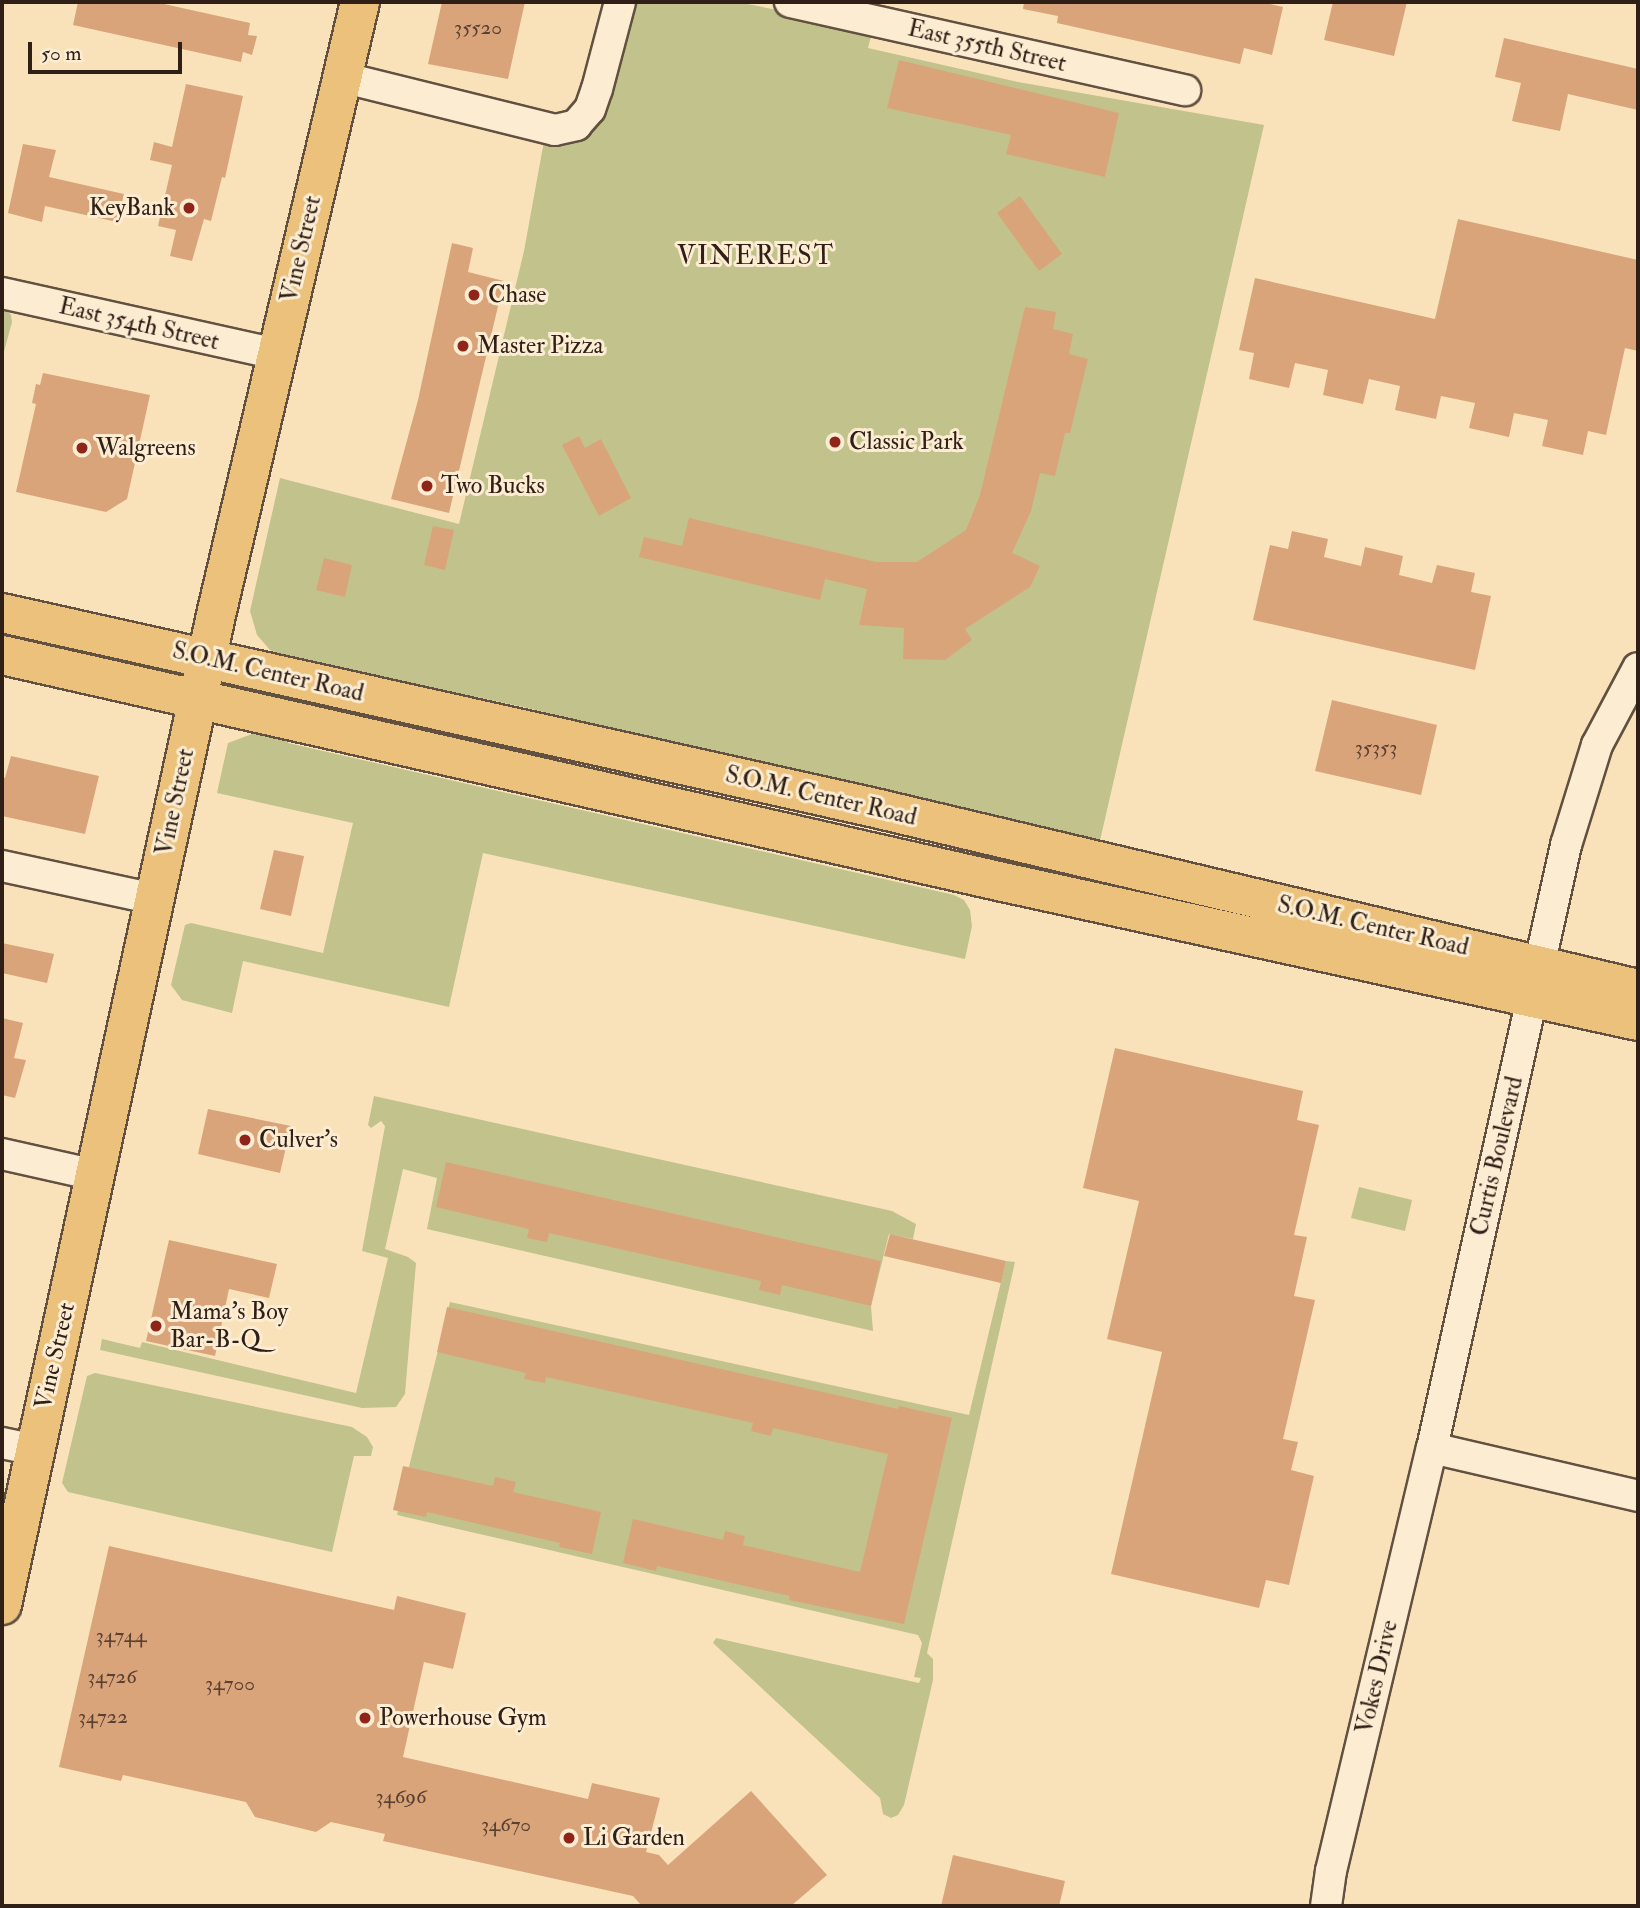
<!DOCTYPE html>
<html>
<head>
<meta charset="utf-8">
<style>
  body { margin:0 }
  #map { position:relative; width:1640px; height:1908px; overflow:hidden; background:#f9e2b9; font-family:"IM FELL Double Pica",serif }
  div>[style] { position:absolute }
  .green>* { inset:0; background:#c2c28c }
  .building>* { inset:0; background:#daa47b }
  .roads { filter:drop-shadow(2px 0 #625040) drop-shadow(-2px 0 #625040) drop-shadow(0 2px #625040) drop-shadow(0 -2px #625040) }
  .minor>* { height:30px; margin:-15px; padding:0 15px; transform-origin:15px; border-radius:15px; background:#fbecd2 }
  .major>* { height:38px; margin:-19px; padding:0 19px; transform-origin:19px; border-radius:19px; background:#ecc17c }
  .dots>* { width:19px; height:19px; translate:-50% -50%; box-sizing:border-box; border:4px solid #fbecd2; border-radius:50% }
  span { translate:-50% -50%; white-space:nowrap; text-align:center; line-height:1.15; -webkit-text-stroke:6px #fbecd2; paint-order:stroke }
  .number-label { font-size:21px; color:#5a4030 }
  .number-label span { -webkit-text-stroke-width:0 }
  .street-label { font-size:24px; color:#2f1f17 }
  .poi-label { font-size:24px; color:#2f1f17 }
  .right { translate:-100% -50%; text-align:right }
  .left { translate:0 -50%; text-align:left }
  .neighbourhood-label { font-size:26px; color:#2f1f17; letter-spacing:2px }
  .frame { position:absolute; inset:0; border:4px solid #2f1f17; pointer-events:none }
  .scale { position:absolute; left:28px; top:42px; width:154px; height:32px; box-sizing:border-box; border:4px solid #2f1f17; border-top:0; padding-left:9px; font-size:21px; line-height:24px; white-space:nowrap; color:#2f1f17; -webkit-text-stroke:5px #fbecd2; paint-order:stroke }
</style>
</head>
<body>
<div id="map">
  <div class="green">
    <i style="clip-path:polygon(636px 2px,737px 2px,873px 29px,868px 48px,1018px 82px,1264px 125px,1099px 845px,523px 707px,285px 656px,270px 650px,257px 635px,250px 611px,280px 478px,459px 524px,524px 251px,544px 141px,579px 137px,597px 125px,607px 109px,632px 8px)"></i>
    <i style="clip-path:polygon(2px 306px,11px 315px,12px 322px,2px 359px)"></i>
    <i style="clip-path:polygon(260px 731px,288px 738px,288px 743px,954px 895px,964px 900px,970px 910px,972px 926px,965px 959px,483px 853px,449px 1007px,243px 961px,232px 1013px,182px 1000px,171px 985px,185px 925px,191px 923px,323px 953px,353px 823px,217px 793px,228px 743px)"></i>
    <i style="clip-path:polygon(374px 1096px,892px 1211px,916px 1224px,913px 1239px,889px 1234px,871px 1306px,873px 1331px,427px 1229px,437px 1178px,403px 1169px,385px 1249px,408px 1257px,416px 1263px,405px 1394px,396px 1407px,362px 1408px,100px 1350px,102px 1339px,140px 1348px,142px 1342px,356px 1393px,388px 1258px,362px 1251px,385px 1126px,381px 1121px,371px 1128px,368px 1125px)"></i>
    <i style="clip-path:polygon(1359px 1187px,1412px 1200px,1405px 1231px,1351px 1218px)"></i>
    <i style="clip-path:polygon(1006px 1261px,1015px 1262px,927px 1653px,933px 1659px,933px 1680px,904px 1805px,898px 1815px,891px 1818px,883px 1814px,880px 1798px,713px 1643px,716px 1638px,919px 1683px,921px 1678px,914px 1677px,922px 1643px,918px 1635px,397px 1515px,450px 1302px,969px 1415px)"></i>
    <i style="clip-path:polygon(95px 1373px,352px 1427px,367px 1437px,373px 1447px,371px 1456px,354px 1456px,332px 1552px,68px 1492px,62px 1483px,87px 1376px)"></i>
  </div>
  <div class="building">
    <i style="clip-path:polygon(78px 2px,155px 2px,250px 23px,248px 35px,257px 36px,252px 55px,243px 52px,241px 62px,73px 25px)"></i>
    <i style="clip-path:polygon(442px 2px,525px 2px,508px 79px,428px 64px)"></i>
    <i style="clip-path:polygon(1024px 2px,1262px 2px,1283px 7px,1272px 55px,1244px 48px,1240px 64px,1057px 23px,1058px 16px,1023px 9px)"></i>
    <i style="clip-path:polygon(1333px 2px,1407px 2px,1394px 56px,1324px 40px)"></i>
    <i style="clip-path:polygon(1504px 38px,1638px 69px,1638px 110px,1568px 94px,1560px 131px,1512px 121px,1521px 83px,1495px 77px)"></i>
    <i style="clip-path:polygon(899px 60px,1119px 113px,1105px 177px,1006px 154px,1011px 135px,887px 108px)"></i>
    <i style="clip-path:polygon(186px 84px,243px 96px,225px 178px,222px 177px,211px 221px,204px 219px,192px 261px,170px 256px,176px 230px,158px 226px,172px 165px,150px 160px,154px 142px,172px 147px)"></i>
    <i style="clip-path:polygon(23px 144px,56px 150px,49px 177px,124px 194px,117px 222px,45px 206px,42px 222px,8px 213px)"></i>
    <i style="clip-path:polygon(1020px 196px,1062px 254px,1039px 271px,997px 213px)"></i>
    <i style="clip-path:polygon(1458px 219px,1638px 260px,1638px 351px,1625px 348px,1606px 435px,1588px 431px,1583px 455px,1542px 446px,1548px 420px,1514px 413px,1509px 437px,1469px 428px,1475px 403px,1441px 396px,1436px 419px,1395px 410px,1400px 386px,1369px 379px,1363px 404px,1323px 395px,1328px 370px,1295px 363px,1289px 388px,1249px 379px,1254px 353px,1239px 350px,1255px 278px,1435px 319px)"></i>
    <i style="clip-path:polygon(452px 243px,473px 248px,468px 272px,504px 281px,449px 513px,391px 499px,418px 400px)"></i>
    <i style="clip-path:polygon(1025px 307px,1056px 312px,1053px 329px,1073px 334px,1069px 354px,1088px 359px,1070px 433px,1065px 433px,1055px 476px,1040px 473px,1031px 511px,1012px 553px,1040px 566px,1030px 587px,965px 629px,972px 640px,945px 660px,903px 659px,904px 628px,859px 625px,867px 589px,825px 579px,820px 600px,639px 557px,644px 537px,682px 546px,689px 518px,876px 562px,917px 562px,966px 530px,980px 495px)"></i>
    <i style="clip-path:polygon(43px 373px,150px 395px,127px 499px,106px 512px,16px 492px,36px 404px,32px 403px,36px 384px,40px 385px)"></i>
    <i style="clip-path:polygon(579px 436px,585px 448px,601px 439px,631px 498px,599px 516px,562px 445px)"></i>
    <i style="clip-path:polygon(433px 526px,454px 530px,445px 570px,424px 565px)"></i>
    <i style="clip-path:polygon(1292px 531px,1328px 539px,1324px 557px,1361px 566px,1365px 547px,1403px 556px,1399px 575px,1432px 583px,1437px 565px,1475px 573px,1471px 592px,1491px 596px,1475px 670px,1253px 620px,1270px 545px,1288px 549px)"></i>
    <i style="clip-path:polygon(324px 558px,352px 565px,345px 597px,316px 590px)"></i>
    <i style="clip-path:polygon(1332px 700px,1437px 725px,1421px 795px,1315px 771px)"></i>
    <i style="clip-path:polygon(11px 756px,99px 776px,85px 834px,2px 816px,2px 777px,5px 778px)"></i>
    <i style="clip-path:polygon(274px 850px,304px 856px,291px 916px,260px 909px)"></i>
    <i style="clip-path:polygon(2px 943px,54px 954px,47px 983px,2px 973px)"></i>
    <i style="clip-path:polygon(2px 1018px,23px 1023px,14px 1058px,26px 1060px,15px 1098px,2px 1095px)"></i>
    <i style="clip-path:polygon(1115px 1048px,1303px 1091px,1297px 1120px,1319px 1125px,1294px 1235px,1307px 1237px,1294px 1296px,1315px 1300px,1283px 1439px,1298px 1442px,1291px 1470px,1314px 1476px,1289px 1585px,1266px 1580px,1259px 1608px,1111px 1574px,1162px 1352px,1107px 1339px,1139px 1201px,1083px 1188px)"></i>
    <i style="clip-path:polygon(208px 1109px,291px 1126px,280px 1173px,198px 1154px)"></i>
    <i style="clip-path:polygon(446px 1162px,881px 1261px,871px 1306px,782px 1285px,780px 1295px,759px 1290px,761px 1281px,549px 1233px,547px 1242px,527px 1238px,529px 1229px,436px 1207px)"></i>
    <i style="clip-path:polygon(890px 1234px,1006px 1261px,1001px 1283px,884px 1256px)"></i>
    <i style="clip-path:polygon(169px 1240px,277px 1264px,269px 1298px,229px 1289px,215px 1356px,146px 1341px)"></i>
    <i style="clip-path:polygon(447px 1307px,898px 1409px,899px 1406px,952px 1418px,904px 1624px,789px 1600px,790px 1596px,657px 1566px,656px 1571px,623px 1563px,633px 1519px,723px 1540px,725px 1531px,745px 1536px,743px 1545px,860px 1572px,888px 1454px,773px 1428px,771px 1436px,751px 1431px,753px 1423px,546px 1377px,545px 1383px,524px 1379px,526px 1373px,437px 1352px)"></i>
    <i style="clip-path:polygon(403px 1466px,493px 1486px,495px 1477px,516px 1482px,513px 1492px,601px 1512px,592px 1554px,559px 1547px,560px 1543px,427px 1512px,426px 1517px,393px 1510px)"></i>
    <i style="clip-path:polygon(109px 1546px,394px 1610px,397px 1596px,466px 1613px,453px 1669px,424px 1662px,403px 1757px,588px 1799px,592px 1783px,660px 1798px,646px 1852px,659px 1855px,668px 1865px,751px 1791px,827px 1875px,791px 1906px,642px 1906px,633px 1896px,383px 1841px,385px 1834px,331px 1822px,316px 1832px,255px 1817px,246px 1802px,123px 1775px,121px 1781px,59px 1767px)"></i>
    <i style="clip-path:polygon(953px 1855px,1065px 1881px,1059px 1906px,941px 1906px)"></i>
  </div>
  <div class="roads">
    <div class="minor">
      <i style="left:790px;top:2px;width:405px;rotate:12.6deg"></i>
      <i style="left:341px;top:77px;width:220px;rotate:13.9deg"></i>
      <i style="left:555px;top:130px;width:22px;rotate:-13deg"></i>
      <i style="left:576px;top:125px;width:21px;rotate:-49deg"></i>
      <i style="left:590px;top:109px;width:21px;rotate:-71deg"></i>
      <i style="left:597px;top:89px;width:90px;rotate:-75.2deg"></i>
      <i style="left:2px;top:293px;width:282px;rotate:12.5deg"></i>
      <i style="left:2px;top:866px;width:156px;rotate:12.2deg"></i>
      <i style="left:2px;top:1154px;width:95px;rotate:12.7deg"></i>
      <i style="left:2px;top:1443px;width:33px;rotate:12deg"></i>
      <i style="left:1432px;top:1448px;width:212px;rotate:13.1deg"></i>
      <i style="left:1326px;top:1906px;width:35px;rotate:-82deg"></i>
      <i style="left:1331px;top:1871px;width:435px;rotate:-76.6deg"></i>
      <i style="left:1432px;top:1448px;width:618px;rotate:-77.47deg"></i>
      <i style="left:1566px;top:845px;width:105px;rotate:-72.8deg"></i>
      <i style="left:1597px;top:745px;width:87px;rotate:-62deg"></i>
    </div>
    <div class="major">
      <i style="left:2px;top:613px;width:895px;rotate:12.59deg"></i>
      <i style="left:875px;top:808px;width:784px;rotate:13.35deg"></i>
      <i style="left:2px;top:655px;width:1026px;rotate:12.78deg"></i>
      <i style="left:1003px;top:882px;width:650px;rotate:12.35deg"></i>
      <i style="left:2px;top:1605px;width:1013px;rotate:-77.8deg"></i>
      <i style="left:216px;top:615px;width:630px;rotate:-76.78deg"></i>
    </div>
  </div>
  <div class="dots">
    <i style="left:189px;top:208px;background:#8f2418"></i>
    <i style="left:474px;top:295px;background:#8f2418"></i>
    <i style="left:463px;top:346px;background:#8f2418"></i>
    <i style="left:835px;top:442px;background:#8f2418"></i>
    <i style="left:82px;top:448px;background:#8f2418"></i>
    <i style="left:427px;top:486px;background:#8f2418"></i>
    <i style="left:245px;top:1140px;background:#8f2418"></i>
    <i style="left:156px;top:1326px;background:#8f2418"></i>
    <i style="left:365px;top:1718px;background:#8f2418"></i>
    <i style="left:569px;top:1838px;background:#8f2418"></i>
  </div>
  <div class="number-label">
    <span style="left:478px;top:28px">35520</span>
    <span style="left:1376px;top:748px">35353</span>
    <span style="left:121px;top:1636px">34744</span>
    <span style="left:112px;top:1677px">34726</span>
    <span style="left:230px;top:1684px">34700</span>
    <span style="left:103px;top:1717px">34722</span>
    <span style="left:401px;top:1797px">34696</span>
    <span style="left:506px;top:1825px">34670</span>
  </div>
  <div class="street-label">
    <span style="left:987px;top:46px;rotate:13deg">East 355th Street</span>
    <span style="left:301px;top:249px;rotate:-77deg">Vine Street</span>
    <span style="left:139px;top:324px;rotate:13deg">East 354th Street</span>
    <span style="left:268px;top:672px;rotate:13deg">S.O.M. Center Road</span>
    <span style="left:821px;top:796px;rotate:13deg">S.O.M. Center Road</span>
    <span style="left:175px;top:802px;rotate:-78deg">Vine Street</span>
    <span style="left:1373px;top:926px;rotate:13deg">S.O.M. Center Road</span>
    <span style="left:1497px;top:1156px;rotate:-77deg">Curtis Boulevard</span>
    <span style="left:55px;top:1356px;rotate:-77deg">Vine Street</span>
    <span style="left:1377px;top:1677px;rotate:-77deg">Vokes Drive</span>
  </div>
  <div class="poi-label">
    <span class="right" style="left:175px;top:208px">KeyBank</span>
    <span class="left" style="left:488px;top:295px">Chase</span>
    <span class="left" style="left:477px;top:346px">Master Pizza</span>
    <span class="left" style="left:849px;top:442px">Classic Park</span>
    <span class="left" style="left:96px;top:448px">Walgreens</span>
    <span class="left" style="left:441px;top:486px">Two Bucks</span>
    <span class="left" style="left:259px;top:1140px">Culver's</span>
    <span class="left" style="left:170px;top:1326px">Mama's Boy<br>Bar-B-Q</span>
    <span class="left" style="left:379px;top:1718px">Powerhouse Gym</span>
    <span class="left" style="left:583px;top:1838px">Li Garden</span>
  </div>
  <div class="neighbourhood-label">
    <span style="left:756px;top:257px">VINEREST</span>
  </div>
  <div class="frame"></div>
  <div class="scale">50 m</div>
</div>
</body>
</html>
